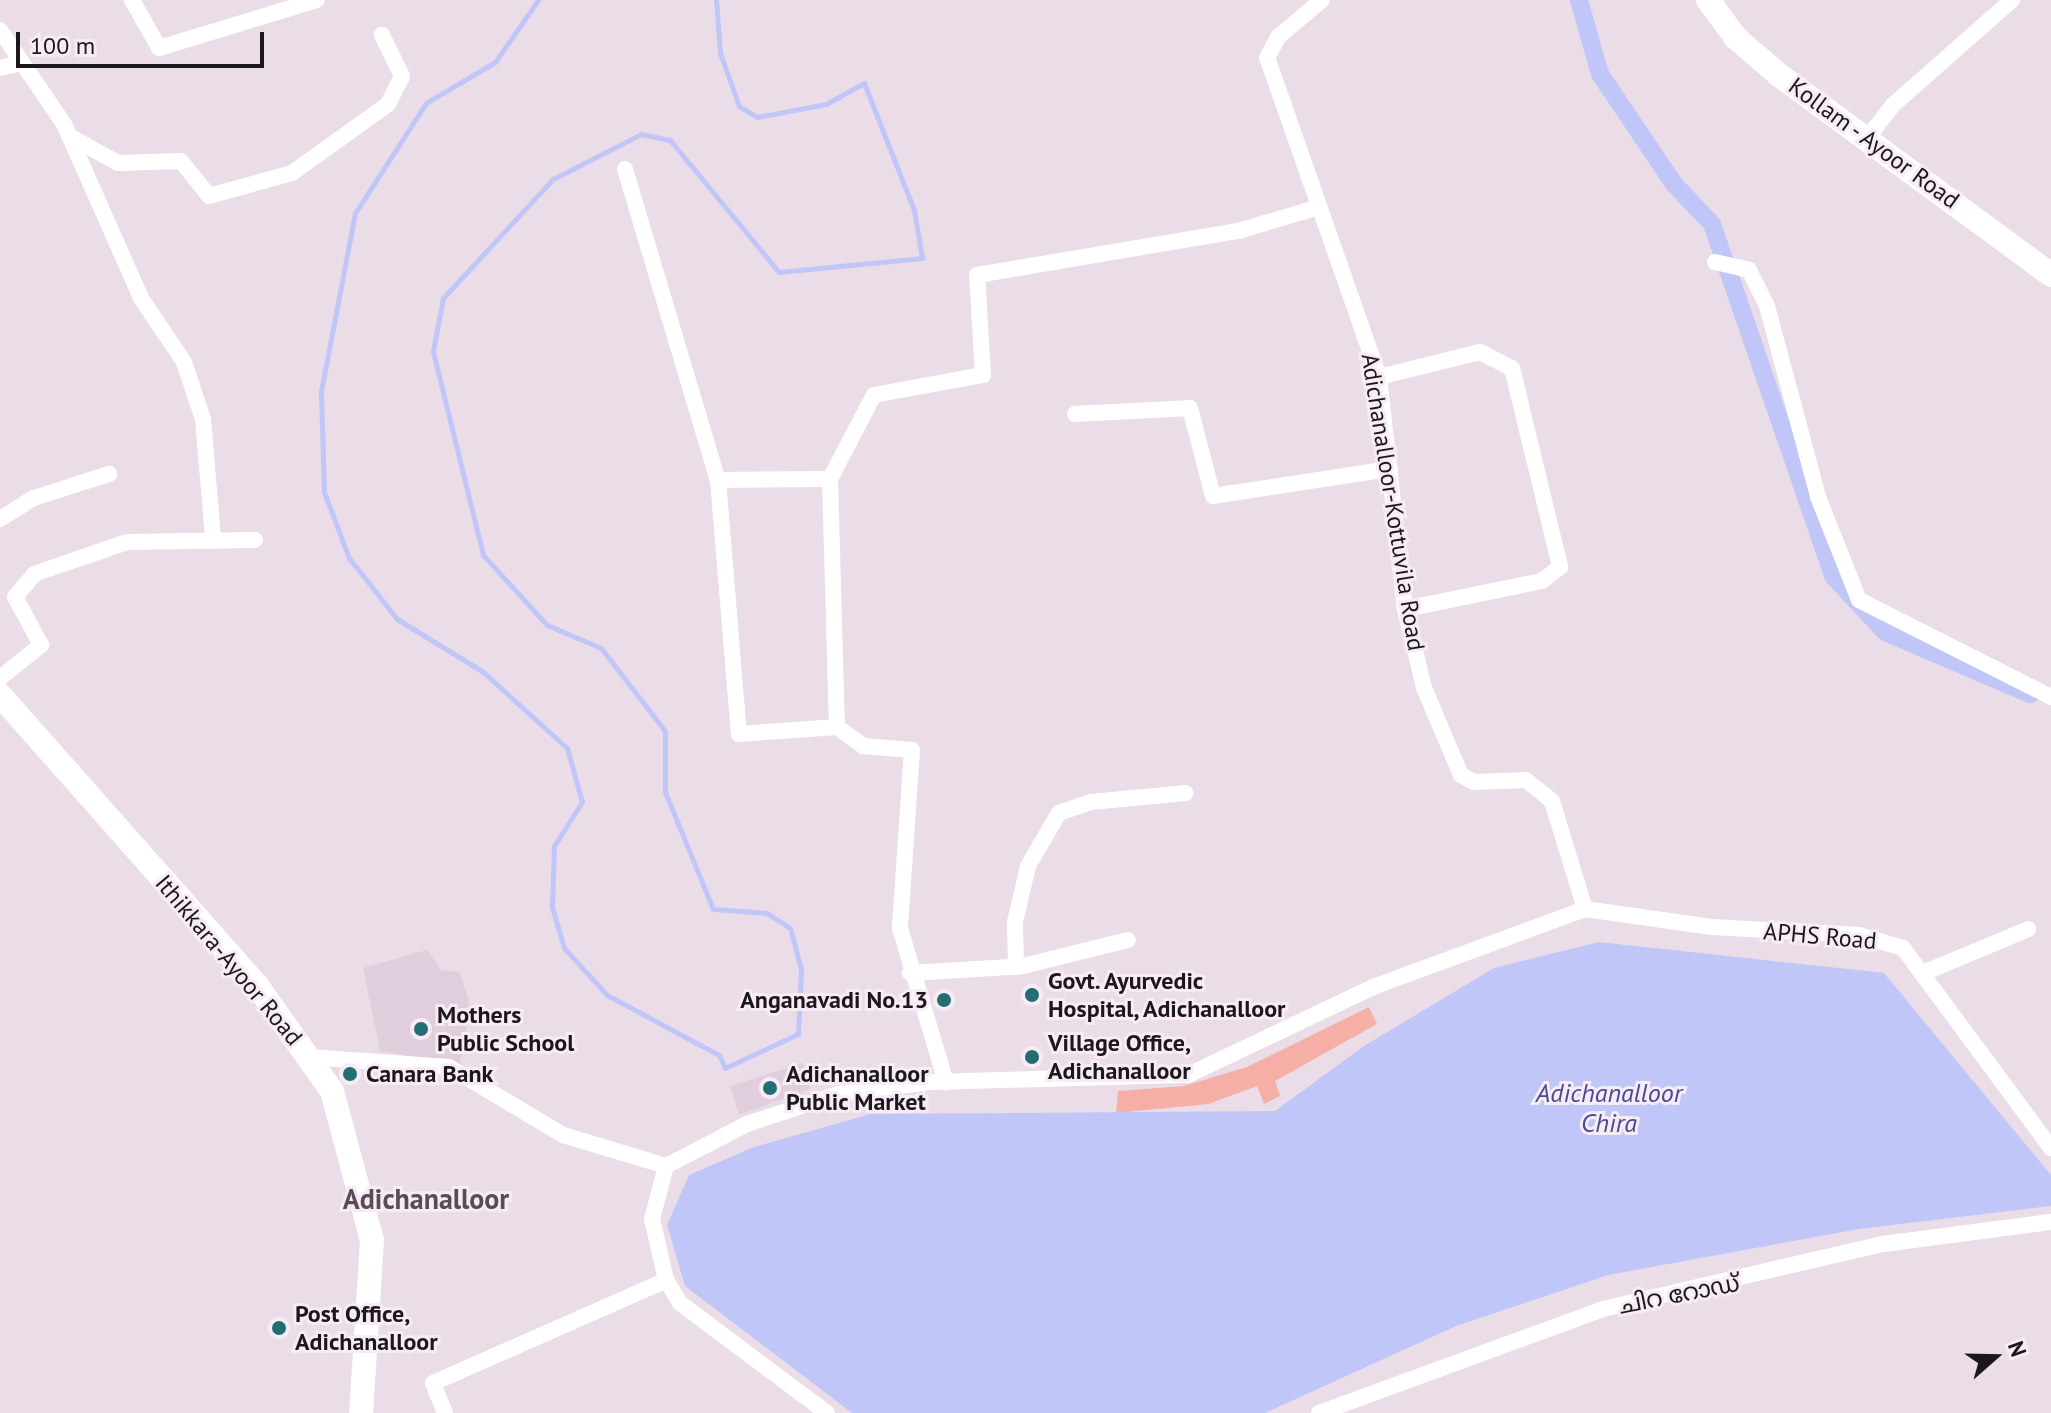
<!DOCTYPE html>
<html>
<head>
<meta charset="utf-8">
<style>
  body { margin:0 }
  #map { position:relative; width:2051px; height:1413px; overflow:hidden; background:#eadde7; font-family:"PT Sans","Noto Sans Malayalam",sans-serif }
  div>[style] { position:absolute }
  .built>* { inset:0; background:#e1cedd }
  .green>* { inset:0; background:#f5afa7 }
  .water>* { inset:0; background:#c0c6f8 }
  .stream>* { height:5px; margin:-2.5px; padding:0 2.5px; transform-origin:2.5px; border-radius:2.5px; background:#c0c6f8 }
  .canal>* { height:18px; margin:-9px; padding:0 9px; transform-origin:9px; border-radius:9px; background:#c0c6f8 }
  .street>* { height:16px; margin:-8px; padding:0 8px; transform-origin:8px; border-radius:8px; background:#fff }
  .secondary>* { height:24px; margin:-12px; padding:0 12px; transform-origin:12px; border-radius:12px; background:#fff }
  .dots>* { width:22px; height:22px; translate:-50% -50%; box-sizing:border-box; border:4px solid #f7ebf5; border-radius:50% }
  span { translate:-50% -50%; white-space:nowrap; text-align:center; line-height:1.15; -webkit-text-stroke:6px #f7ebf5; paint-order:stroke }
  .street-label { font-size:24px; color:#1c171b }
  .poi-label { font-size:24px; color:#1c171b; font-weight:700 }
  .left { translate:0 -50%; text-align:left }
  .right { translate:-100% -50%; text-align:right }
  .water-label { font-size:26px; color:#494a94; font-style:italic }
  .quarter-label { font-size:28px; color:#574d55; font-weight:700 }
  .north { position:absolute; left:1955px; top:1317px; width:80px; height:80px; -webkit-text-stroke:6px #f7ebf5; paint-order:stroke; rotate:70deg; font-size:22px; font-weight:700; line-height:32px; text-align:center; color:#1c171b }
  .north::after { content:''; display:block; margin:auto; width:28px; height:36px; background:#1c171b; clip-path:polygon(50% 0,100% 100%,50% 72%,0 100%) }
  .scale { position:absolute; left:16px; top:32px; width:248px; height:36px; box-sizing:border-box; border:4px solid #1c171b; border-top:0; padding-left:10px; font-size:24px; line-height:28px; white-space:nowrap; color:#1c171b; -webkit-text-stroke:6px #f7ebf5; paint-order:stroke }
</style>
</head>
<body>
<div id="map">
  <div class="built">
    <i style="clip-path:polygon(427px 950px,441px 970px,460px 972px,470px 1006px,460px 1066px,380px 1051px,363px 968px)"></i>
    <i style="clip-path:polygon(803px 1063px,810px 1089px,739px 1115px,730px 1086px)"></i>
  </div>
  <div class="green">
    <i style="clip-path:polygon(1369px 1007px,1377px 1024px,1275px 1081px,1280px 1096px,1264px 1104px,1257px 1086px,1208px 1104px,1116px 1113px,1118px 1091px,1184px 1086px,1247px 1067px)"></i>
  </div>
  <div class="water">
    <i style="clip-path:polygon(1599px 942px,1884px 973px,2051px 1175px,2051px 1206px,1859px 1229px,1608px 1275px,1456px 1326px,1265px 1413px,852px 1413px,685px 1286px,667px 1225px,689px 1175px,754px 1147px,871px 1114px,1275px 1111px,1364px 1046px,1494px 968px)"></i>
  </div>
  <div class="stream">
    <i style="left:538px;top:0;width:75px;rotate:124.7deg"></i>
    <i style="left:495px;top:62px;width:80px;rotate:149.3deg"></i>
    <i style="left:426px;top:103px;width:131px;rotate:122.8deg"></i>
    <i style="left:355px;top:213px;width:182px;rotate:100.8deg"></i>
    <i style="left:321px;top:392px;width:100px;rotate:88.3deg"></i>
    <i style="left:324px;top:492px;width:71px;rotate:69.3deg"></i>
    <i style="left:349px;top:558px;width:78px;rotate:51.8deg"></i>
    <i style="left:397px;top:619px;width:100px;rotate:31.5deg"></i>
    <i style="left:482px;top:671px;width:115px;rotate:42.2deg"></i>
    <i style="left:567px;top:748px;width:56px;rotate:74.5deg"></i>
    <i style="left:582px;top:802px;width:52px;rotate:122.5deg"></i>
    <i style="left:554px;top:846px;width:61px;rotate:91.9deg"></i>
    <i style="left:552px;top:907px;width:43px;rotate:73.7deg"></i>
    <i style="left:564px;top:948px;width:64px;rotate:47.5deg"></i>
    <i style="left:607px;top:995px;width:127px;rotate:28.2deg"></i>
    <i style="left:719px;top:1055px;width:14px;rotate:65deg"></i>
    <i style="left:725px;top:1068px;width:81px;rotate:-25deg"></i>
    <i style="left:798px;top:1034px;width:65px;rotate:-87.4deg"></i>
    <i style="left:801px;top:969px;width:42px;rotate:-105deg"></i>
    <i style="left:790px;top:928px;width:27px;rotate:-147deg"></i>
    <i style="left:767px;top:913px;width:54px;rotate:-175.8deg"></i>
    <i style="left:713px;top:909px;width:126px;rotate:-112.3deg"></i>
    <i style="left:665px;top:792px;width:61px;rotate:-90deg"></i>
    <i style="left:665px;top:731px;width:105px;rotate:-127.6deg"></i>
    <i style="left:601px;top:648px;width:59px;rotate:-156.9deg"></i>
    <i style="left:547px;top:625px;width:95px;rotate:-132.4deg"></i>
    <i style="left:483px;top:555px;width:210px;rotate:-103.8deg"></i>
    <i style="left:433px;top:351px;width:54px;rotate:-79.3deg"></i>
    <i style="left:443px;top:298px;width:162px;rotate:-47.3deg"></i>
    <i style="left:553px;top:179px;width:99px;rotate:-27.1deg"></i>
    <i style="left:641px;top:134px;width:30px;rotate:12deg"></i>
    <i style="left:670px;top:140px;width:171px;rotate:50.5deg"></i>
    <i style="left:779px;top:272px;width:144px;rotate:-5.6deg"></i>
    <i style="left:922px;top:258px;width:49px;rotate:-99.5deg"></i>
    <i style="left:914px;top:210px;width:136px;rotate:-111.5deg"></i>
    <i style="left:864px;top:83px;width:43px;rotate:151.1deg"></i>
    <i style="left:826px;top:104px;width:70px;rotate:169.3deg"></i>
    <i style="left:757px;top:117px;width:21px;rotate:-149deg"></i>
    <i style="left:739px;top:106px;width:56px;rotate:-109.7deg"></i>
    <i style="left:720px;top:53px;width:53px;rotate:-94.3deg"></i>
  </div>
  <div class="canal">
    <i style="left:1579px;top:0;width:77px;rotate:74.2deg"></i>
    <i style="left:1600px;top:74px;width:133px;rotate:56.1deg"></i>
    <i style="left:1674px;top:184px;width:55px;rotate:46.5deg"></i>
    <i style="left:1712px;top:224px;width:372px;rotate:71deg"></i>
    <i style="left:1833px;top:576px;width:76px;rotate:47.1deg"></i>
    <i style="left:1885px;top:632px;width:158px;rotate:23.2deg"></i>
  </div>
  <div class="street">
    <i style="left:132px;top:0;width:55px;rotate:60.6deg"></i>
    <i style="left:159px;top:48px;width:165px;rotate:-16.9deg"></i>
    <i style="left:0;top:30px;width:114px;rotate:55.8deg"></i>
    <i style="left:64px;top:124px;width:190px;rotate:66.1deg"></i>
    <i style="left:141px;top:298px;width:77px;rotate:56.1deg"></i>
    <i style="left:184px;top:362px;width:60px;rotate:71.6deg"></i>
    <i style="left:203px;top:419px;width:120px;rotate:85.2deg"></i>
    <i style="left:0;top:68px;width:22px;rotate:-13deg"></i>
    <i style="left:69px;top:136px;width:56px;rotate:28.9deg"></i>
    <i style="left:118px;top:163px;width:63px;rotate:-1.8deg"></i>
    <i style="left:181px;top:161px;width:45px;rotate:51.3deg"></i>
    <i style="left:209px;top:196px;width:86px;rotate:-15.5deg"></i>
    <i style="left:292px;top:173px;width:118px;rotate:-35.7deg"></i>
    <i style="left:388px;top:104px;width:31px;rotate:-63deg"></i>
    <i style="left:402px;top:76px;width:46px;rotate:-116deg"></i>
    <i style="left:1866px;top:140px;width:44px;rotate:-52.4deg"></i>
    <i style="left:1893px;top:105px;width:159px;rotate:-41.4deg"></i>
    <i style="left:625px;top:169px;width:325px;rotate:73.4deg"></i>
    <i style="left:718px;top:480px;width:112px;rotate:-0.5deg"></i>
    <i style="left:830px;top:479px;width:248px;rotate:88.4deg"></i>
    <i style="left:837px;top:727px;width:32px;rotate:36deg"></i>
    <i style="left:863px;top:746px;width:49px;rotate:4.7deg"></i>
    <i style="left:912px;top:750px;width:178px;rotate:93.9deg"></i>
    <i style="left:900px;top:928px;width:161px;rotate:73.4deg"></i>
    <i style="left:1715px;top:262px;width:35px;rotate:13deg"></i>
    <i style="left:1749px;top:270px;width:40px;rotate:63.4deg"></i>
    <i style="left:1767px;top:306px;width:198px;rotate:75deg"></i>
    <i style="left:1818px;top:497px;width:111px;rotate:68.3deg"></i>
    <i style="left:1859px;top:600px;width:215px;rotate:26.8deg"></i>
    <i style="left:1379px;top:377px;width:104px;rotate:-13.9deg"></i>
    <i style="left:1480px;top:352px;width:36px;rotate:27deg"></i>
    <i style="left:1512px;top:368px;width:205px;rotate:76.4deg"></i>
    <i style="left:1560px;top:567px;width:23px;rotate:142deg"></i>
    <i style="left:1542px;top:581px;width:140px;rotate:168.4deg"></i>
    <i style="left:1075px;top:414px;width:115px;rotate:-3deg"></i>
    <i style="left:1190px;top:408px;width:91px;rotate:75.4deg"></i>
    <i style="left:1213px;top:496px;width:179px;rotate:-8.7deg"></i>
    <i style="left:830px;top:479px;width:95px;rotate:-62.4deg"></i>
    <i style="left:874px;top:395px;width:111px;rotate:-10.4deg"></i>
    <i style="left:983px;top:375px;width:100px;rotate:-93.4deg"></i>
    <i style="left:977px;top:275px;width:265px;rotate:-9.6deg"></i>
    <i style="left:1238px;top:231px;width:84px;rotate:-16.5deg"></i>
    <i style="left:718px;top:480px;width:255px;rotate:85.3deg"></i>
    <i style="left:739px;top:734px;width:98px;rotate:-4.1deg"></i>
    <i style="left:0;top:519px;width:40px;rotate:-32deg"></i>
    <i style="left:34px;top:498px;width:79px;rotate:-17.7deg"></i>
    <i style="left:0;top:678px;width:53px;rotate:-38.8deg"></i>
    <i style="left:41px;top:645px;width:55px;rotate:-118.4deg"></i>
    <i style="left:15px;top:597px;width:30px;rotate:-50deg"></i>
    <i style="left:34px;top:574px;width:98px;rotate:-19deg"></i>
    <i style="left:127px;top:542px;width:128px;rotate:-0.9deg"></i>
    <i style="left:1585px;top:909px;width:128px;rotate:8.1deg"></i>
    <i style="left:1712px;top:927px;width:147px;rotate:3.1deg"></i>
    <i style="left:1859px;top:935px;width:46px;rotate:16.5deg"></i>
    <i style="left:1903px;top:948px;width:249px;rotate:53.5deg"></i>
    <i style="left:1016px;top:967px;width:45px;rotate:-91.3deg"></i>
    <i style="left:1015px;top:922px;width:57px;rotate:-76.9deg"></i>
    <i style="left:1028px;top:866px;width:61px;rotate:-59.7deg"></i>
    <i style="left:1059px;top:813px;width:34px;rotate:-19deg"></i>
    <i style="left:1091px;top:802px;width:95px;rotate:-5.4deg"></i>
    <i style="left:910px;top:973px;width:113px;rotate:-3.5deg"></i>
    <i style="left:1023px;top:966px;width:108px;rotate:-13.9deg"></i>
    <i style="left:1923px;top:973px;width:114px;rotate:-22.7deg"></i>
    <i style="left:309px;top:1057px;width:140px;rotate:4.1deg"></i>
    <i style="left:449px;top:1067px;width:133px;rotate:30.8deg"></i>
    <i style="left:563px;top:1135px;width:108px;rotate:16.8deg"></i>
    <i style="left:445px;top:1413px;width:32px;rotate:-112deg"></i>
    <i style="left:433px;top:1383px;width:255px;rotate:-23.8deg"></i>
    <i style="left:827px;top:1413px;width:184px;rotate:-143.2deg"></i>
    <i style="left:680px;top:1303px;width:27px;rotate:-121deg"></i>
    <i style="left:666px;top:1280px;width:63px;rotate:-102.9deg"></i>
    <i style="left:652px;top:1219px;width:55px;rotate:-75.2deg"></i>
    <i style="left:666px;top:1166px;width:91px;rotate:-27.4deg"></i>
    <i style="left:747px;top:1124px;width:96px;rotate:-18.2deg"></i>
    <i style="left:838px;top:1094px;width:94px;rotate:-7.4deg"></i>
    <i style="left:931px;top:1082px;width:257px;rotate:-1.6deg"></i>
    <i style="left:1188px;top:1075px;width:205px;rotate:-25.4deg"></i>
    <i style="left:1373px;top:987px;width:226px;rotate:-20.2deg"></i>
    <i style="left:1585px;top:909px;width:113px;rotate:-107deg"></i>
    <i style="left:1552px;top:801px;width:33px;rotate:-141deg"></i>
    <i style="left:1526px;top:780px;width:52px;rotate:177.8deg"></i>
    <i style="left:1474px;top:782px;width:15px;rotate:-152deg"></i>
    <i style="left:1461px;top:775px;width:95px;rotate:-113deg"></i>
    <i style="left:1424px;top:688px;width:81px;rotate:-103.5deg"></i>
    <i style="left:1405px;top:609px;width:233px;rotate:-96.4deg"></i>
    <i style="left:1379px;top:377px;width:338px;rotate:-109.3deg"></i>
    <i style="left:1267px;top:58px;width:24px;rotate:-62deg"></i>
    <i style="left:1278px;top:37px;width:57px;rotate:-40.1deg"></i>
    <i style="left:1319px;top:1413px;width:302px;rotate:-20.1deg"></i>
    <i style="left:1603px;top:1309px;width:287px;rotate:-13.1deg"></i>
    <i style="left:1883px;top:1244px;width:169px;rotate:-7.5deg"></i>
  </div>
  <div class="secondary">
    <i style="left:1708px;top:0;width:47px;rotate:53.6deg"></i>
    <i style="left:1736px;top:38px;width:57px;rotate:40.7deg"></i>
    <i style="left:1779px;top:75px;width:338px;rotate:36.3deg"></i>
    <i style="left:0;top:695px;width:390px;rotate:48.5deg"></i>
    <i style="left:258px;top:987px;width:128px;rotate:54.6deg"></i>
    <i style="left:332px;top:1091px;width:154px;rotate:75deg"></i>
    <i style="left:372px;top:1240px;width:173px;rotate:93.6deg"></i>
  </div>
  <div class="dots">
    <i style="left:1032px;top:995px;background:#236e72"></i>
    <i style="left:944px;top:1000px;background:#236e72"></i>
    <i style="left:421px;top:1029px;background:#236e72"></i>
    <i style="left:1032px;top:1057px;background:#236e72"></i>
    <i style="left:350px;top:1074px;background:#236e72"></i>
    <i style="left:770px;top:1088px;background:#236e72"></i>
    <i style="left:279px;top:1328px;background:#236e72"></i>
  </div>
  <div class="street-label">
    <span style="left:1874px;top:143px;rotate:36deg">Kollam - Ayoor Road</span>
    <span style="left:1393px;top:502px;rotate:81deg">Adichanalloor-Kottuvila Road</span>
    <span style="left:1820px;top:936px;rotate:5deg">APHS Road</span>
    <span style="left:229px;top:960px;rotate:50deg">Ithikkara-Ayoor Road</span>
    <span style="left:1679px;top:1294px;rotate:-11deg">ചിറ റോഡ്</span>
  </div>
  <div class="poi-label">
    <span class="left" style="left:1048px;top:995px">Govt. Ayurvedic<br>Hospital, Adichanalloor</span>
    <span class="right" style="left:928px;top:1000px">Anganavadi No.13</span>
    <span class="left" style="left:437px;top:1029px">Mothers<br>Public School</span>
    <span class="left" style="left:1048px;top:1057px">Village Office,<br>Adichanalloor</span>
    <span class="left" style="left:366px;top:1074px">Canara Bank</span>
    <span class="left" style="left:786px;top:1088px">Adichanalloor<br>Public Market</span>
    <span class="left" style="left:295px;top:1328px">Post Office,<br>Adichanalloor</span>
  </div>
  <div class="water-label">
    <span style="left:1609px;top:1108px">Adichanalloor<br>Chira</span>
  </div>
  <div class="quarter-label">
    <span style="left:426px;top:1199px">Adichanalloor</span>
  </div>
  <div class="north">N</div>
  <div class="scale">100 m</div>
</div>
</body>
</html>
